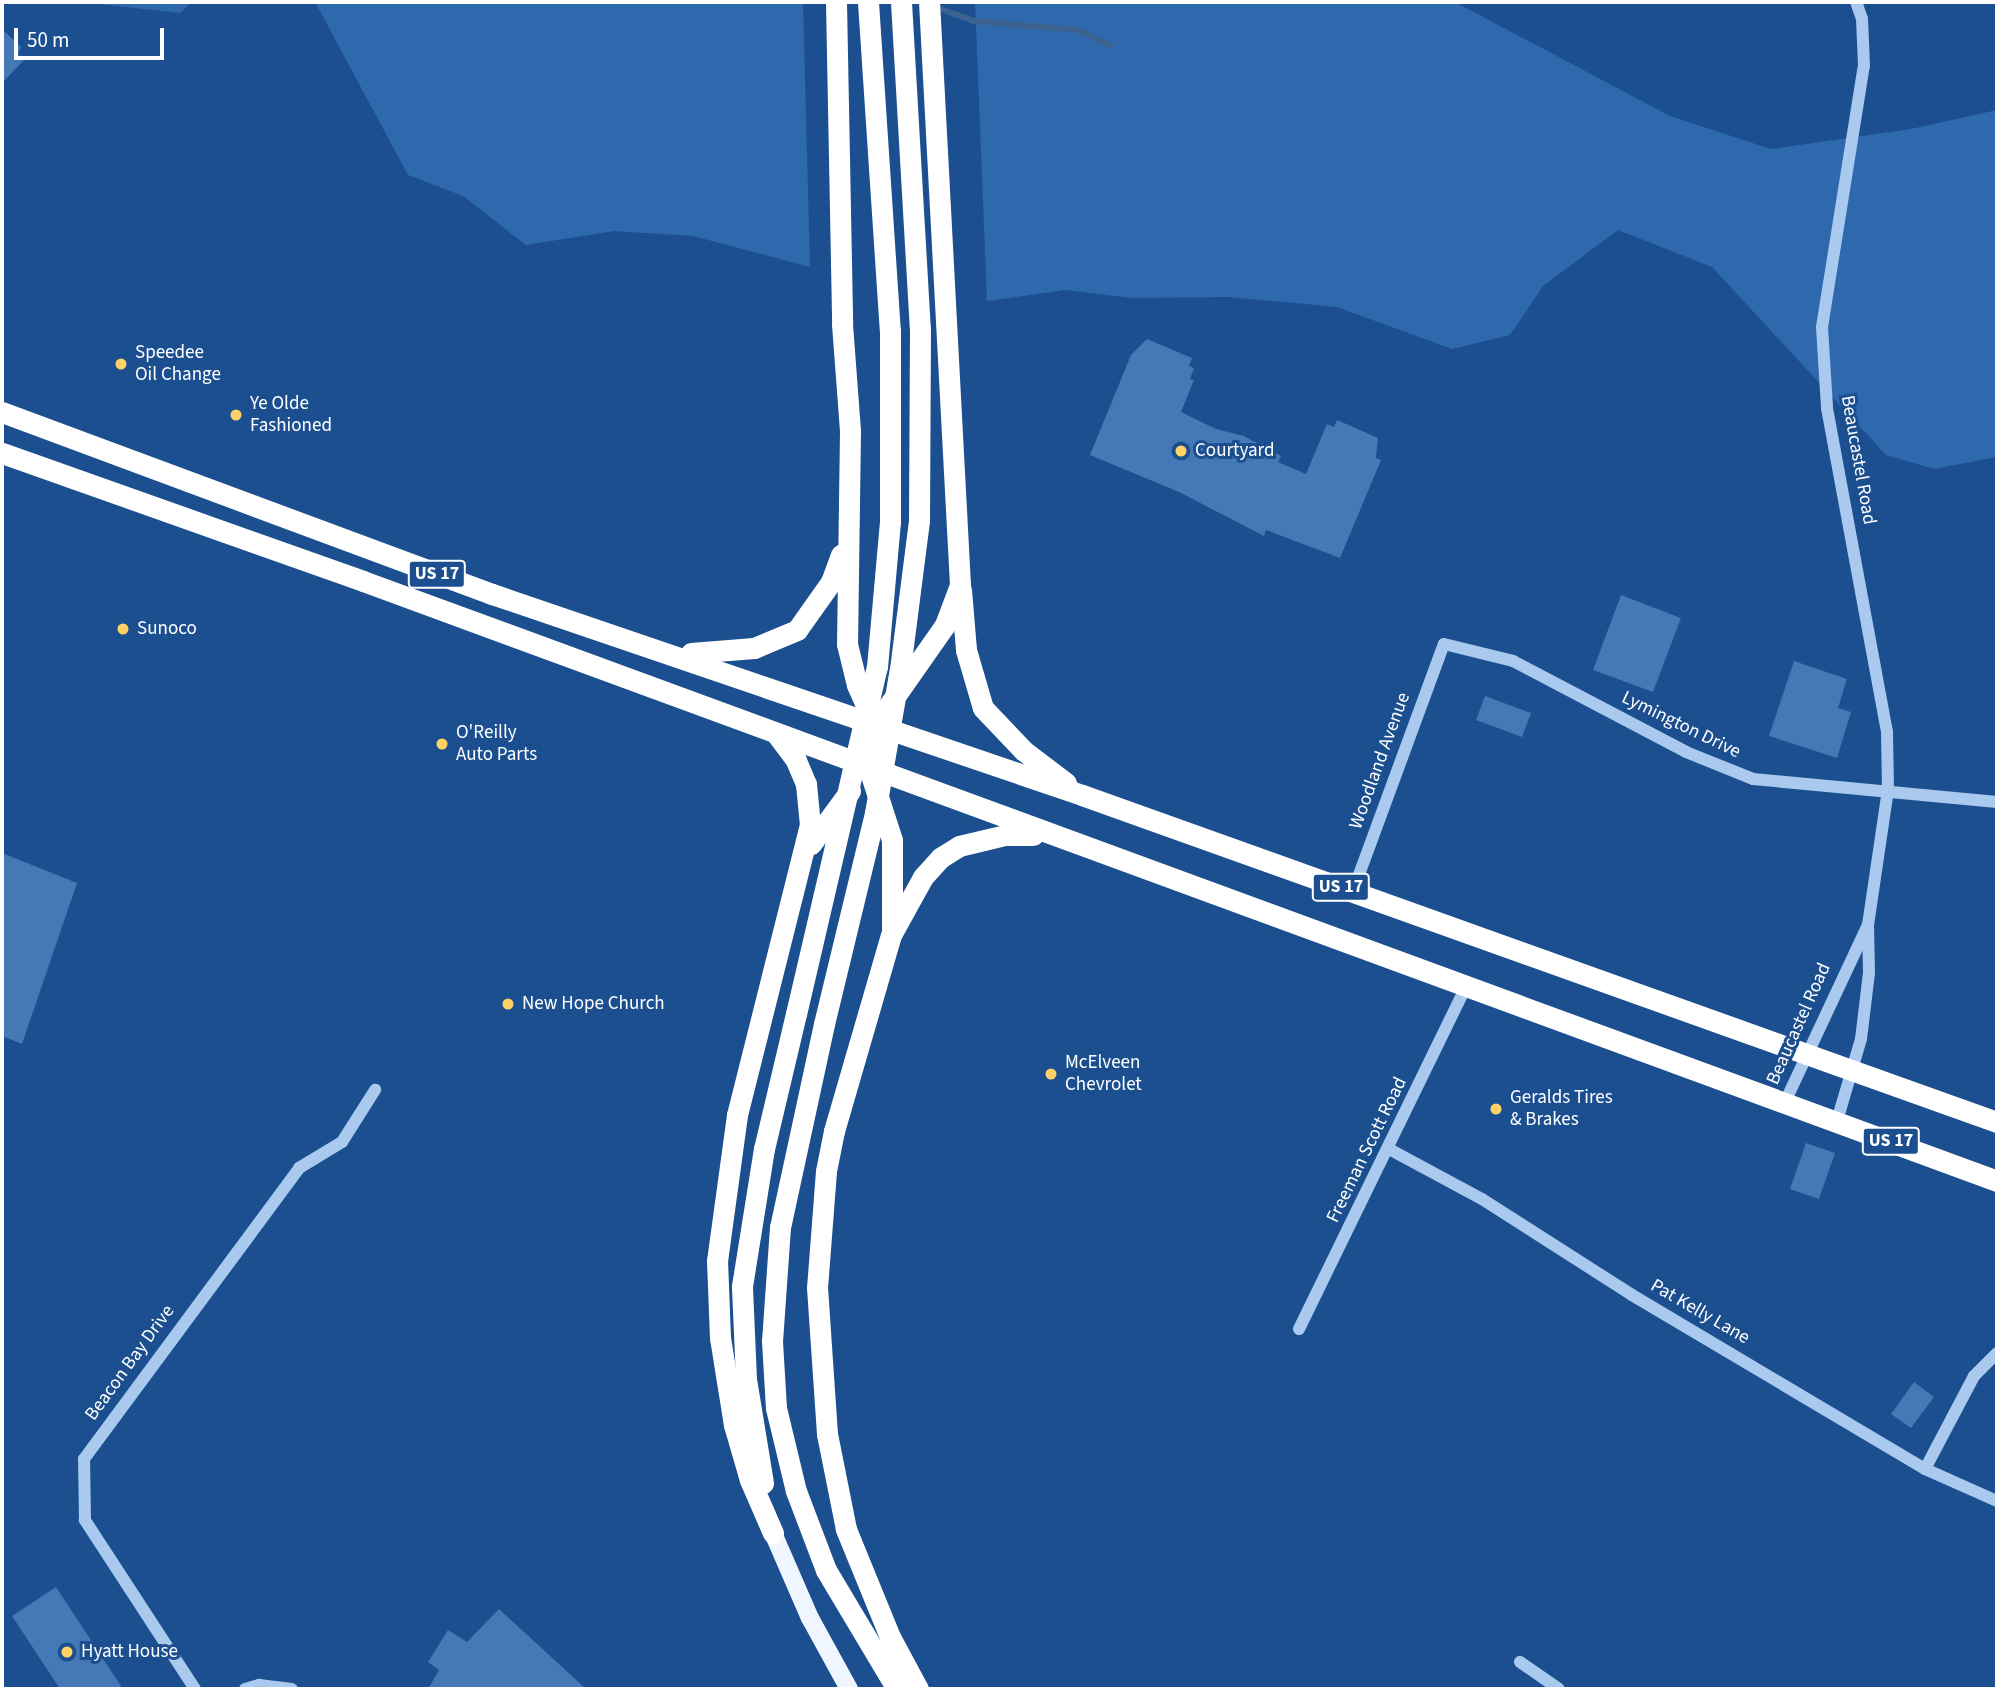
<!DOCTYPE html>
<html>
<head>
<meta charset="utf-8">
<style>
  body { margin:0 }
  #map { position:relative; width:1999px; height:1691px; overflow:hidden; background:#1b4f8f; font-family:"Source Sans 3",sans-serif }
  div>[style] { position:absolute }
  .green>* { inset:0; background:#2e69ad }
  .stream>* { height:6px; margin:-3px; padding:0 3px; transform-origin:3px; border-radius:3px; background:#3c6290 }
  .building>* { inset:0; background:#4478b7 }
  .minor>* { height:12px; margin:-6px; padding:0 6px; transform-origin:6px; border-radius:6px; background:#a9c9ee }
  .major>* { height:18px; margin:-9px; padding:0 9px; transform-origin:9px; border-radius:9px; background:#f0f6ff }
  .highway>* { height:21px; margin:-10.5px; padding:0 10.5px; transform-origin:10.5px; border-radius:10.5px; background:#fff }
  .highway-bridge>* { height:21px; margin:-10.5px; padding:0 10.5px; transform-origin:10.5px; border-radius:10.5px; background:#fff }
  .dots>* { width:19px; height:19px; translate:-50% -50%; box-sizing:border-box; border:4px solid #1b4f8f; border-radius:50% }
  span { translate:-50% -50%; white-space:nowrap; text-align:center; line-height:1.15; -webkit-text-stroke:6px #1b4f8f; paint-order:stroke }
  .shield-label span { padding:2px 5px; background:#1b4f8f; border:2px solid; border-radius:5px; -webkit-text-stroke-width:0 }
  .shield-label { font-size:18px; color:#fff; font-weight:700 }
  .poi-label { font-size:19px; color:#fff }
  .left { translate:0 -50%; text-align:left }
  .street-label { font-size:19px; color:#fff }
  .frame { position:absolute; inset:0; border:4px solid #fff; pointer-events:none }
  .scale { position:absolute; left:14px; top:28px; width:150px; height:32px; box-sizing:border-box; border:4px solid #fff; border-top:0; padding-left:9px; font-size:21px; line-height:24px; white-space:nowrap; color:#fff; -webkit-text-stroke:5px #1b4f8f; paint-order:stroke }
</style>
</head>
<body>
<div id="map">
  <div class="green">
    <i style="clip-path:polygon(81px 2px,192px 2px,180px 13px)"></i>
    <i style="clip-path:polygon(315px 2px,803px 2px,810px 267px,693px 236px,614px 231px,526px 245px,463px 196px,408px 175px)"></i>
    <i style="clip-path:polygon(975px 2px,1455px 2px,1670px 116px,1771px 149px,1911px 129px,1997px 110px,1997px 457px,1934px 469px,1886px 455px,1712px 267px,1618px 230px,1543px 286px,1510px 335px,1452px 349px,1337px 307px,1228px 297px,1132px 298px,1065px 290px,987px 301px)"></i>
  </div>
  <div class="stream">
    <i style="left:941px;top:9px;width:35px;rotate:20deg"></i>
    <i style="left:974px;top:21px;width:103px;rotate:5deg"></i>
    <i style="left:1077px;top:30px;width:38px;rotate:25deg"></i>
  </div>
  <div class="building">
    <i style="clip-path:polygon(2px 29px,21px 47px,18px 54px,24px 60px,2px 83px)"></i>
    <i style="clip-path:polygon(1147px 339px,1192px 358px,1189px 366px,1194px 368px,1190px 379px,1194px 380px,1181px 412px,1216px 429px,1244px 436px,1281px 456px,1278px 462px,1306px 474px,1327px 424px,1334px 427px,1337px 420px,1378px 438px,1376px 458px,1381px 460px,1340px 558px,1266px 530px,1264px 536px,1179px 492px,1090px 455px,1131px 355px)"></i>
    <i style="clip-path:polygon(1621px 595px,1681px 618px,1653px 692px,1593px 670px)"></i>
    <i style="clip-path:polygon(1794px 661px,1847px 679px,1838px 708px,1851px 712px,1837px 758px,1769px 736px)"></i>
    <i style="clip-path:polygon(1485px 696px,1531px 713px,1522px 737px,1476px 720px)"></i>
    <i style="clip-path:polygon(2px 853px,77px 883px,22px 1044px,2px 1036px)"></i>
    <i style="clip-path:polygon(1806px 1143px,1835px 1153px,1819px 1199px,1790px 1189px)"></i>
    <i style="clip-path:polygon(1914px 1382px,1934px 1397px,1911px 1428px,1891px 1414px)"></i>
    <i style="clip-path:polygon(56px 1587px,123px 1689px,60px 1689px,12px 1616px)"></i>
    <i style="clip-path:polygon(499px 1609px,586px 1689px,428px 1689px,439px 1670px,428px 1662px,448px 1630px,467px 1642px)"></i>
  </div>
  <div class="minor">
    <i style="left:1353px;top:891px;width:263px;rotate:-69.8deg"></i>
    <i style="left:1444px;top:644px;width:71px;rotate:13.8deg"></i>
    <i style="left:1513px;top:661px;width:195px;rotate:27.7deg"></i>
    <i style="left:1686px;top:752px;width:72px;rotate:21.9deg"></i>
    <i style="left:1753px;top:779px;width:245px;rotate:5.4deg"></i>
    <i style="left:1785px;top:1102px;width:195px;rotate:-64.9deg"></i>
    <i style="left:1837px;top:1121px;width:85px;rotate:-73.7deg"></i>
    <i style="left:1861px;top:1039px;width:66px;rotate:-83.1deg"></i>
    <i style="left:1869px;top:973px;width:48px;rotate:-91.2deg"></i>
    <i style="left:1868px;top:925px;width:137px;rotate:-81.6deg"></i>
    <i style="left:1888px;top:789px;width:57px;rotate:-91deg"></i>
    <i style="left:1887px;top:732px;width:330px;rotate:-100.5deg"></i>
    <i style="left:1827px;top:407px;width:80px;rotate:-93.6deg"></i>
    <i style="left:1822px;top:327px;width:264px;rotate:-80.9deg"></i>
    <i style="left:1864px;top:66px;width:47px;rotate:-92.4deg"></i>
    <i style="left:1862px;top:19px;width:18px;rotate:-109deg"></i>
    <i style="left:1389px;top:1149px;width:106px;rotate:28.3deg"></i>
    <i style="left:1482px;top:1199px;width:178px;rotate:32.6deg"></i>
    <i style="left:1632px;top:1295px;width:341px;rotate:30.7deg"></i>
    <i style="left:1925px;top:1469px;width:79px;rotate:24deg"></i>
    <i style="left:1299px;top:1329px;width:381px;rotate:-64deg"></i>
    <i style="left:1925px;top:1469px;width:105px;rotate:-62.2deg"></i>
    <i style="left:1974px;top:1376px;width:33px;rotate:-45deg"></i>
    <i style="left:1520px;top:1662px;width:47px;rotate:34.7deg"></i>
    <i style="left:195px;top:1689px;width:202px;rotate:-123.1deg"></i>
    <i style="left:85px;top:1520px;width:61px;rotate:-90.9deg"></i>
    <i style="left:84px;top:1459px;width:362px;rotate:-53.5deg"></i>
    <i style="left:299px;top:1168px;width:50px;rotate:-31.2deg"></i>
    <i style="left:342px;top:1142px;width:62px;rotate:-57.6deg"></i>
    <i style="left:245px;top:1689px;width:15px;rotate:-16deg"></i>
    <i style="left:259px;top:1685px;width:33px;rotate:7deg"></i>
  </div>
  <div class="major">
    <i style="left:773px;top:1533px;width:93px;rotate:66.5deg"></i>
    <i style="left:810px;top:1618px;width:81px;rotate:61.2deg"></i>
  </div>
  <div class="highway">
    <i style="left:836px;top:2px;width:322px;rotate:88.9deg"></i>
    <i style="left:842px;top:324px;width:107px;rotate:85.7deg"></i>
    <i style="left:850px;top:431px;width:213px;rotate:90.8deg"></i>
    <i style="left:847px;top:644px;width:42px;rotate:76.3deg"></i>
    <i style="left:857px;top:685px;width:35px;rotate:66deg"></i>
    <i style="left:868px;top:2px;width:329px;rotate:86.2deg"></i>
    <i style="left:901px;top:2px;width:327px;rotate:86.7deg"></i>
    <i style="left:2px;top:412px;width:523px;rotate:20.38deg"></i>
    <i style="left:492px;top:594px;width:623px;rotate:18.81deg"></i>
    <i style="left:1082px;top:795px;width:972px;rotate:19.67deg"></i>
    <i style="left:2px;top:453px;width:383px;rotate:19.5deg"></i>
    <i style="left:363px;top:581px;width:1741px;rotate:20.16deg"></i>
    <i style="left:961px;top:590px;width:60px;rotate:85.2deg"></i>
    <i style="left:966px;top:650px;width:60px;rotate:73.7deg"></i>
    <i style="left:983px;top:708px;width:59px;rotate:46.4deg"></i>
    <i style="left:1024px;top:751px;width:53px;rotate:37.3deg"></i>
    <i style="left:691px;top:653px;width:63px;rotate:-4.5deg"></i>
    <i style="left:754px;top:648px;width:47px;rotate:-22.7deg"></i>
    <i style="left:797px;top:630px;width:59px;rotate:-54.7deg"></i>
    <i style="left:831px;top:582px;width:29px;rotate:-70deg"></i>
    <i style="left:811px;top:844px;width:66px;rotate:-53.7deg"></i>
    <i style="left:892px;top:929px;width:89px;rotate:-90deg"></i>
    <i style="left:892px;top:840px;width:75px;rotate:-107.9deg"></i>
    <i style="left:869px;top:769px;width:44px;rotate:-82.2deg"></i>
    <i style="left:875px;top:725px;width:122px;rotate:-55deg"></i>
    <i style="left:945px;top:625px;width:43px;rotate:-69.4deg"></i>
    <i style="left:960px;top:585px;width:584px;rotate:-93.04deg"></i>
    <i style="left:824px;top:1024px;width:208px;rotate:102.2deg"></i>
    <i style="left:780px;top:1227px;width:114px;rotate:94deg"></i>
    <i style="left:772px;top:1341px;width:67px;rotate:86.6deg"></i>
    <i style="left:776px;top:1408px;width:85px;rotate:76.5deg"></i>
    <i style="left:796px;top:1491px;width:85px;rotate:69.2deg"></i>
    <i style="left:826px;top:1570px;width:139px;rotate:59.2deg"></i>
    <i style="left:763px;top:1483px;width:105px;rotate:-99.3deg"></i>
    <i style="left:746px;top:1379px;width:93px;rotate:-92.5deg"></i>
    <i style="left:742px;top:1286px;width:139px;rotate:-80.9deg"></i>
    <i style="left:764px;top:1149px;width:139px;rotate:-76.7deg"></i>
    <i style="left:773px;top:1533px;width:58px;rotate:-113.5deg"></i>
    <i style="left:750px;top:1480px;width:57px;rotate:-106.2deg"></i>
    <i style="left:734px;top:1425px;width:88px;rotate:-99.1deg"></i>
    <i style="left:720px;top:1338px;width:77px;rotate:-92.2deg"></i>
    <i style="left:717px;top:1261px;width:147px;rotate:-82.2deg"></i>
    <i style="left:737px;top:1115px;width:299px;rotate:-75.9deg"></i>
    <i style="left:810px;top:825px;width:41px;rotate:-95.6deg"></i>
    <i style="left:806px;top:784px;width:26px;rotate:-113deg"></i>
    <i style="left:796px;top:760px;width:31px;rotate:-127deg"></i>
    <i style="left:918px;top:1689px;width:59px;rotate:-118.3deg"></i>
    <i style="left:890px;top:1637px;width:117px;rotate:-112.2deg"></i>
    <i style="left:846px;top:1529px;width:97px;rotate:-101.3deg"></i>
    <i style="left:827px;top:1434px;width:146px;rotate:-93.9deg"></i>
    <i style="left:817px;top:1288px;width:117px;rotate:-85.6deg"></i>
    <i style="left:826px;top:1171px;width:41px;rotate:-78.7deg"></i>
    <i style="left:834px;top:1131px;width:204px;rotate:-73.8deg"></i>
    <i style="left:891px;top:935px;width:66px;rotate:-61.1deg"></i>
    <i style="left:923px;top:877px;width:25px;rotate:-48deg"></i>
    <i style="left:940px;top:858px;width:22px;rotate:-32deg"></i>
    <i style="left:959px;top:846px;width:47px;rotate:-13.4deg"></i>
    <i style="left:1005px;top:835px;width:28px"></i>
  </div>
  <div class="highway-bridge">
    <i style="left:796px;top:1014px;width:356px;rotate:-76.9deg"></i>
    <i style="left:877px;top:667px;width:146px;rotate:-84.9deg"></i>
    <i style="left:890px;top:522px;width:192px;rotate:-90deg"></i>
    <i style="left:824px;top:1024px;width:217px;rotate:-76.4deg"></i>
    <i style="left:875px;top:813px;width:146px;rotate:-80.2deg"></i>
    <i style="left:900px;top:669px;width:150px;rotate:-82.7deg"></i>
    <i style="left:919px;top:520px;width:192px;rotate:-89.7deg"></i>
  </div>
  <div class="dots">
    <i style="left:121px;top:364px;background:#ffd166"></i>
    <i style="left:236px;top:415px;background:#ffd166"></i>
    <i style="left:1181px;top:451px;background:#ffd166"></i>
    <i style="left:123px;top:629px;background:#ffd166"></i>
    <i style="left:442px;top:744px;background:#ffd166"></i>
    <i style="left:508px;top:1004px;background:#ffd166"></i>
    <i style="left:1051px;top:1074px;background:#ffd166"></i>
    <i style="left:1496px;top:1109px;background:#ffd166"></i>
    <i style="left:67px;top:1652px;background:#ffd166"></i>
  </div>
  <div class="shield-label">
    <span style="left:437px;top:574px">US 17</span>
    <span style="left:1341px;top:887px">US 17</span>
    <span style="left:1891px;top:1141px">US 17</span>
  </div>
  <div class="poi-label">
    <span class="left" style="left:135px;top:364px">Speedee<br>Oil Change</span>
    <span class="left" style="left:250px;top:415px">Ye Olde<br>Fashioned</span>
    <span class="left" style="left:1195px;top:451px">Courtyard</span>
    <span class="left" style="left:137px;top:629px">Sunoco</span>
    <span class="left" style="left:456px;top:744px">O'Reilly<br>Auto Parts</span>
    <span class="left" style="left:522px;top:1004px">New Hope Church</span>
    <span class="left" style="left:1065px;top:1074px">McElveen<br>Chevrolet</span>
    <span class="left" style="left:1510px;top:1109px">Geralds Tires<br>&amp; Brakes</span>
    <span class="left" style="left:81px;top:1652px">Hyatt House</span>
  </div>
  <div class="street-label">
    <span style="left:1858px;top:460px;rotate:80deg">Beaucastel Road</span>
    <span style="left:1681px;top:725px;rotate:26deg">Lymington Drive</span>
    <span style="left:1380px;top:761px;rotate:-70deg">Woodland Avenue</span>
    <span style="left:1799px;top:1024px;rotate:-66deg">Beaucastel Road</span>
    <span style="left:1367px;top:1150px;rotate:-64deg">Freeman Scott Road</span>
    <span style="left:1700px;top:1312px;rotate:30deg">Pat Kelly Lane</span>
    <span style="left:130px;top:1363px;rotate:-54deg">Beacon Bay Drive</span>
  </div>
  <div class="frame"></div>
  <div class="scale">50 m</div>
</div>
</body>
</html>
